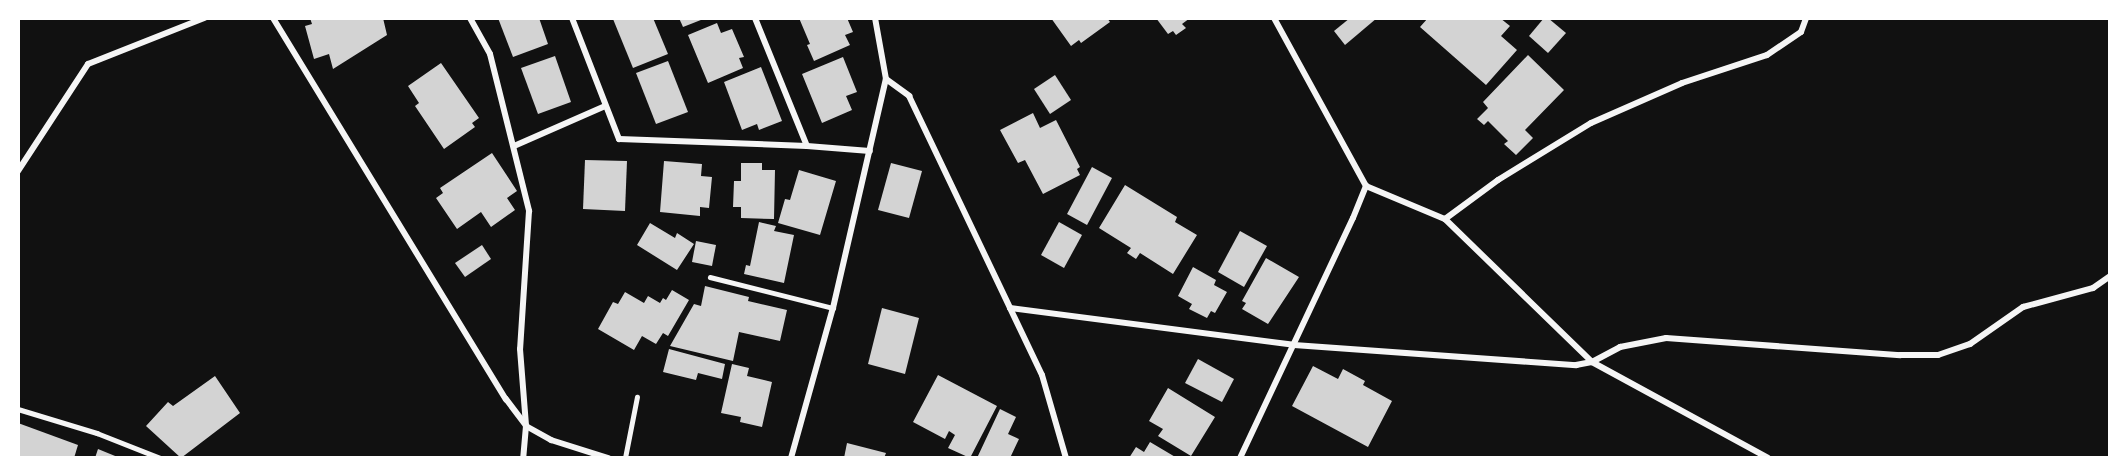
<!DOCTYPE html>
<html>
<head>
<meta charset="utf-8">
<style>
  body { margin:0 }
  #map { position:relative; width:2128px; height:476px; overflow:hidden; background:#111; font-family:Manrope,sans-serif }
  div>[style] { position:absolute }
  .building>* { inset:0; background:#d3d3d3 }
  .service>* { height:4.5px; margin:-2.25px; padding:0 2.25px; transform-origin:2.25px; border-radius:2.25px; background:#f5f5f5 }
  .minor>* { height:6px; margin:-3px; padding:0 3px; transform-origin:3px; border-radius:3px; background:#f5f5f5 }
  span { translate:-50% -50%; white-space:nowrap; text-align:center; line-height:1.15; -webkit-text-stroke:6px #fff; paint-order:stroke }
  .frame { position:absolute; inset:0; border:20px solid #fff; pointer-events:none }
</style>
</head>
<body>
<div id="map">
  <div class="building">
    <i style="clip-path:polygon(310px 18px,383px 18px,387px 35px,333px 69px,329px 54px,314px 59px,305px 26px,312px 24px)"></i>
    <i style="clip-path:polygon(498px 18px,539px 18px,548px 44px,513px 57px)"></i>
    <i style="clip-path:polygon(653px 18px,668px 54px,633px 68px,613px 19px)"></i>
    <i style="clip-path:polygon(679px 18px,706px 18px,683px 27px)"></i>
    <i style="clip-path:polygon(799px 18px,847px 18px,853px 32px,845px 35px,850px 45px,814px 61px,807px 45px,810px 44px)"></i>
    <i style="clip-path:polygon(1051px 18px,1107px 18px,1110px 22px,1081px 43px,1079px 40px,1071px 46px)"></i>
    <i style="clip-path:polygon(1156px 18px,1190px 18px,1182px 24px,1186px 28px,1176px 35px,1173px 31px,1168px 34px)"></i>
    <i style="clip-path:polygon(1350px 18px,1377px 18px,1345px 45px,1334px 31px)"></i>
    <i style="clip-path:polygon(1428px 18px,1483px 18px,1486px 20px,1500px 18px,1510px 26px,1501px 36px,1517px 50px,1486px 85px,1420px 27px)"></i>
    <i style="clip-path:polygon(1544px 18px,1548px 18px,1566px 33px,1548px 53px,1529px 36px)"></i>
    <i style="clip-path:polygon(717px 23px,721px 33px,732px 29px,744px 57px,739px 58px,743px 68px,708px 83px,688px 35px)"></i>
    <i style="clip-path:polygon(1528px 55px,1564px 90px,1525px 130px,1533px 138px,1516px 155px,1504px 144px,1508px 141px,1488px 121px,1484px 125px,1477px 119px,1488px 108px,1483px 102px)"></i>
    <i style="clip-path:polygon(555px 56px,571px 102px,538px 114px,521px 68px)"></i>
    <i style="clip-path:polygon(843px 57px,857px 92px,846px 96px,852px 110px,822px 123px,802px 74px)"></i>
    <i style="clip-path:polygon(668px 61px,688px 112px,656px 124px,636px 73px)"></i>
    <i style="clip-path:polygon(441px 63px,479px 118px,472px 123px,475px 127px,444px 149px,415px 106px,419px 103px,408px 86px)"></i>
    <i style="clip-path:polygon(761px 67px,782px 121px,759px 130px,757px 124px,742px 130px,724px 82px)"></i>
    <i style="clip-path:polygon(1055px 75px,1071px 100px,1050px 114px,1034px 89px)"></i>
    <i style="clip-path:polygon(1033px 113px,1040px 128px,1056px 120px,1080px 167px,1077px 169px,1080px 175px,1043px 194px,1025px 160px,1018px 163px,1000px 130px)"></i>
    <i style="clip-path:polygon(492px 153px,517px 191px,507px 198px,515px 210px,491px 227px,481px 212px,457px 229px,436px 198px,443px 193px,440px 188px)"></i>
    <i style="clip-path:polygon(585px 160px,627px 161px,625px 211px,583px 209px)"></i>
    <i style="clip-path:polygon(664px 161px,702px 164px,701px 176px,712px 177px,709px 208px,700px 207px,700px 216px,660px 212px)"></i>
    <i style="clip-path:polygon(741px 163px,762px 163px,762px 170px,775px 170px,774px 219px,741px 218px,741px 207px,733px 207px,734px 181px,741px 181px)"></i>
    <i style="clip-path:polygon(891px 163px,922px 171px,909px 218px,878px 210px)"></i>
    <i style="clip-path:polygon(1092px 167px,1112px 178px,1087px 225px,1067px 214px)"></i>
    <i style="clip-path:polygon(799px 170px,836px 181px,820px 235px,778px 223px,785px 199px,790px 200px)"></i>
    <i style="clip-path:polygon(1125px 185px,1177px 217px,1175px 222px,1197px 235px,1173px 274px,1140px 253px,1136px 259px,1127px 253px,1131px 248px,1099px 228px)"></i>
    <i style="clip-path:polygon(759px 222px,776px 226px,774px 231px,794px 235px,784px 283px,744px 274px,746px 265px,750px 266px)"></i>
    <i style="clip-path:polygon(1059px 222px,1082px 235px,1064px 268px,1041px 255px)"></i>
    <i style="clip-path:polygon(650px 223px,675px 238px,677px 233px,694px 244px,677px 270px,637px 245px)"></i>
    <i style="clip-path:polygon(1240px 231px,1267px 246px,1244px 287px,1218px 272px)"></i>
    <i style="clip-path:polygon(696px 241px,716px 245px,712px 266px,692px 262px)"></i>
    <i style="clip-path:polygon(482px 245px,491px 259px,465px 277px,455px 263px)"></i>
    <i style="clip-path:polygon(1266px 258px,1299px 277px,1268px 324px,1242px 309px,1246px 303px,1242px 301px)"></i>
    <i style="clip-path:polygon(1193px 267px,1216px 280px,1214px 285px,1227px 292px,1215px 313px,1211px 311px,1207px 318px,1189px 309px,1192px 304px,1178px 296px)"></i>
    <i style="clip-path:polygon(705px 286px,749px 297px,748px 301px,787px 310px,780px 341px,739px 332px,733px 361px,670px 346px,694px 304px,701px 306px)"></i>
    <i style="clip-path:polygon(672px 290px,689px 300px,668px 336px,663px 333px,656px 344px,642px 336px,634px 350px,598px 329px,613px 302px,618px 304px,625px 292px,644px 303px,648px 296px,660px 303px,663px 298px,666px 300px)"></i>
    <i style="clip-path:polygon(882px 308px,919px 318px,905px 374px,868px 364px)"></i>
    <i style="clip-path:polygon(669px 349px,725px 364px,722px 379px,698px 373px,696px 380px,663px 372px)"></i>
    <i style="clip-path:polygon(1198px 359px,1234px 379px,1222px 402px,1185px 383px)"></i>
    <i style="clip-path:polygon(732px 364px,749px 368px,747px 376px,772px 382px,762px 427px,740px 422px,741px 417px,721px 413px)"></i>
    <i style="clip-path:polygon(1313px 366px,1338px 379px,1343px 369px,1365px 381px,1363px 385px,1392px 401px,1368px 447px,1292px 406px)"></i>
    <i style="clip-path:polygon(938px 375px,997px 406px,970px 458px,948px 448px,955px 435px,949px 431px,945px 439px,913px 422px)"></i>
    <i style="clip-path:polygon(215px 376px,240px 413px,181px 458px,146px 426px,168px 402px,173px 406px)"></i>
    <i style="clip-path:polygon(1168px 388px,1215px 417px,1191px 456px,1158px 436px,1163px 429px,1149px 421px)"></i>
    <i style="clip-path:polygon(1000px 409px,1016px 417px,1008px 434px,1019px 439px,1010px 458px,977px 458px)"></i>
    <i style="clip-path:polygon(18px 423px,78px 445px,74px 458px,18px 458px)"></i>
    <i style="clip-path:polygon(1150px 442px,1177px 458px,1129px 458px,1136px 447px,1144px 452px)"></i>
    <i style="clip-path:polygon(847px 443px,886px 453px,884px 458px,844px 458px)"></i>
    <i style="clip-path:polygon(98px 449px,120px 458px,95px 458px)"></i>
  </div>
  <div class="service">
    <i style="left:710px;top:277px;width:127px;rotate:14.1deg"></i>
    <i style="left:18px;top:409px;width:83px;rotate:16.9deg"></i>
    <i style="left:97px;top:433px;width:68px;rotate:21.6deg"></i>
    <i style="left:625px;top:458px;width:62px;rotate:-78.9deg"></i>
  </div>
  <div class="minor">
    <i style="left:273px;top:18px;width:447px;rotate:58.6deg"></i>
    <i style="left:506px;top:399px;width:34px;rotate:53deg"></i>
    <i style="left:526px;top:426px;width:29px;rotate:29deg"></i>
    <i style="left:551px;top:440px;width:60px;rotate:17.5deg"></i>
    <i style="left:470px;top:18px;width:41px;rotate:60.9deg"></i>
    <i style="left:490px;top:54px;width:162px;rotate:76deg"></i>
    <i style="left:529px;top:211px;width:138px;rotate:93.7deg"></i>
    <i style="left:520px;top:349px;width:77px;rotate:85.5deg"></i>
    <i style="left:526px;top:426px;width:32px;rotate:95deg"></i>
    <i style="left:572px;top:18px;width:130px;rotate:68.8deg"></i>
    <i style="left:619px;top:139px;width:188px;rotate:2.1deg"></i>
    <i style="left:807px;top:146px;width:63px;rotate:4.5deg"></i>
    <i style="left:755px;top:18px;width:138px;rotate:67.9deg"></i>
    <i style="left:886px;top:79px;width:29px;rotate:36deg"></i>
    <i style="left:909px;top:96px;width:235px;rotate:64.5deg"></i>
    <i style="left:1010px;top:308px;width:286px;rotate:7.4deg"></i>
    <i style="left:1294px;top:345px;width:283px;rotate:4.1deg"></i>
    <i style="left:1576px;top:365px;width:16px;rotate:-11deg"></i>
    <i style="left:1592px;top:362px;width:32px;rotate:-28deg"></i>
    <i style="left:1620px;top:347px;width:47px;rotate:-11.1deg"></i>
    <i style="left:1666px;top:338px;width:235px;rotate:4.2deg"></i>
    <i style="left:1900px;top:355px;width:38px"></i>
    <i style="left:1938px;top:355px;width:34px;rotate:-19deg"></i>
    <i style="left:1970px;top:344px;width:65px;rotate:-34.9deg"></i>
    <i style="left:2023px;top:307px;width:73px;rotate:-15.2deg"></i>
    <i style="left:2093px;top:288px;width:21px;rotate:-35deg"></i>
    <i style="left:514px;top:146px;width:99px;rotate:-23.7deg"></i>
    <i style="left:18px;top:171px;width:128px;rotate:-56.8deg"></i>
    <i style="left:88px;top:64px;width:125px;rotate:-21.6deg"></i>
    <i style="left:1366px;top:186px;width:86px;rotate:22.7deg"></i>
    <i style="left:1445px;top:219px;width:66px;rotate:-36.3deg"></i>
    <i style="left:1498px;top:180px;width:109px;rotate:-31.5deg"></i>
    <i style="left:1591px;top:123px;width:99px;rotate:-23.7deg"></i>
    <i style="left:1682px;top:83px;width:89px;rotate:-18.2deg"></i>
    <i style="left:1767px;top:55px;width:41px;rotate:-34.1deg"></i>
    <i style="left:1801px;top:32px;width:15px;rotate:-70deg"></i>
    <i style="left:1445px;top:219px;width:205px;rotate:44.2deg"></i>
    <i style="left:1592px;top:362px;width:200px;rotate:28.6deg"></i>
    <i style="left:1010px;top:308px;width:74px;rotate:64.5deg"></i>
    <i style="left:1042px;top:375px;width:86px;rotate:73.9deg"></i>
    <i style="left:791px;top:458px;width:156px;rotate:-74.4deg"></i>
    <i style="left:833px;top:308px;width:235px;rotate:-77deg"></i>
    <i style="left:886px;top:79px;width:62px;rotate:-100.2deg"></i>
    <i style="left:1240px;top:458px;width:265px;rotate:-64.8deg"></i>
    <i style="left:1353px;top:218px;width:35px;rotate:-68deg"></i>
    <i style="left:1366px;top:186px;width:192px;rotate:-118.7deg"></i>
  </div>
  <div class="frame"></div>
</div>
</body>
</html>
